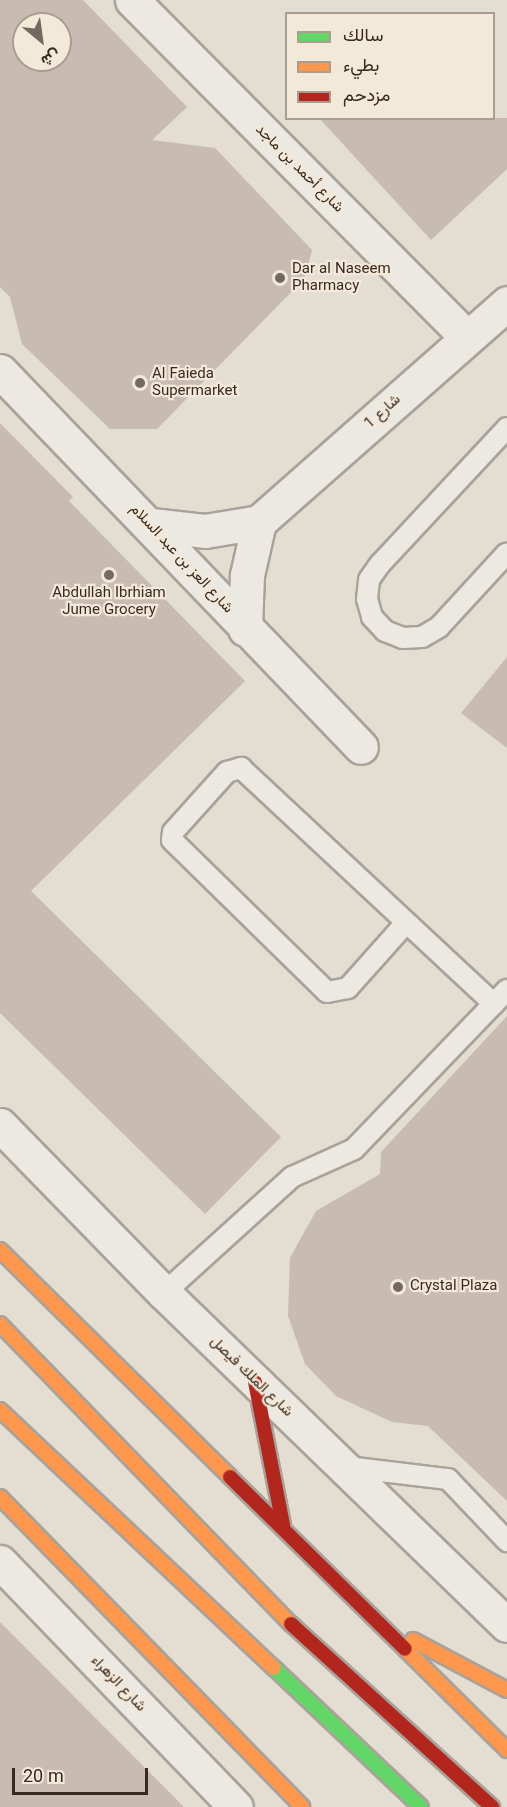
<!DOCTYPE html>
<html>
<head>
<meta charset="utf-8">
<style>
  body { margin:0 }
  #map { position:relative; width:507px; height:1807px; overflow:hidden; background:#e3ddd2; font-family:Georgia,Vazirmatn,serif }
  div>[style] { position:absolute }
  .building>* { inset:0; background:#c7bbb2 }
  .roads { filter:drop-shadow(2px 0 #a9a29a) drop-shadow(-2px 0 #a9a29a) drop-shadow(0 2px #a9a29a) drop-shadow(0 -2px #a9a29a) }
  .lane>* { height:20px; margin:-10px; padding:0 10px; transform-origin:10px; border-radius:10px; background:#ece8e2 }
  .street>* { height:33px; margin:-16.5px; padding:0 16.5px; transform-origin:16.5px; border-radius:16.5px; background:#ece8e2 }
  .fast>* { height:14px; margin:-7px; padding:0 7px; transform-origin:7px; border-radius:7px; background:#63d668 }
  .slow>* { height:14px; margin:-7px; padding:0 7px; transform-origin:7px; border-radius:7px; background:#ff974d }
  .jam>* { height:14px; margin:-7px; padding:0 7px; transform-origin:7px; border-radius:7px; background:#b3261e }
  .dots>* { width:16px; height:16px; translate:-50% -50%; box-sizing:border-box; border:3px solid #f3e9d9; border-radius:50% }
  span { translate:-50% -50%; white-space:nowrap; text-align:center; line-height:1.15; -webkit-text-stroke:4.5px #f3e9d9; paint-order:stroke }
  .street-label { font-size:15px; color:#382a22 }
  .poi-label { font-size:15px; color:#382a22 }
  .left { translate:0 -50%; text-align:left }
  .legend { position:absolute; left:285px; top:12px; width:210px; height:108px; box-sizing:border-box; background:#f3e9d9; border:2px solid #a89d90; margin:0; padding:8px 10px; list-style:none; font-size:18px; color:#382a22 }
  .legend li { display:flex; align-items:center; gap:12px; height:30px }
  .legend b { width:30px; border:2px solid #a89d90 }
  .north { position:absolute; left:12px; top:12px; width:60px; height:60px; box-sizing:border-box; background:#f3e9d9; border:2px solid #a89d90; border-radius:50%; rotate:151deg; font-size:16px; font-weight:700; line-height:24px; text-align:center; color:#382a22 }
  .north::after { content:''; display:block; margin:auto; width:21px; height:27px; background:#746960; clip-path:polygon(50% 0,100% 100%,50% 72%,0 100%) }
  .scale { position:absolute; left:12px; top:1768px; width:136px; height:27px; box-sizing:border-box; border:3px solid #382a22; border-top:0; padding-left:8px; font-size:18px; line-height:21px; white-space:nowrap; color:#382a22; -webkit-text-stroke:4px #f3e9d9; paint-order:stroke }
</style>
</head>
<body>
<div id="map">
  <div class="building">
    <i style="clip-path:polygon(evenodd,0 0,83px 0,187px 107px,152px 140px,215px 148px,312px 250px,305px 278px,157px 429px,110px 429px,22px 344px,10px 297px,0 287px,0 0,24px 24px,60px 24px,60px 60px,24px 60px,24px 24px)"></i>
    <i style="clip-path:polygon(319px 118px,507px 118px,507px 169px,431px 240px)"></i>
    <i style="clip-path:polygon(0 423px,73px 497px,69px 501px,245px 681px,31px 891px,281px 1137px,205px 1214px,0 1013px)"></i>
    <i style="clip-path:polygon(507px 657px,507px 748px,461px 713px)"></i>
    <i style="clip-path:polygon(507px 1016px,507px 1501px,428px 1426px,392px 1422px,336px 1396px,305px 1364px,288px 1316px,290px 1258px,316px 1211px,380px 1174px,381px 1152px)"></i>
    <i style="clip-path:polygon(0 1622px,184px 1807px,0 1807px)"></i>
  </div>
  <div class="roads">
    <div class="lane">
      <i style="left:507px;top:428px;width:186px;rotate:133deg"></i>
      <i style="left:380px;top:564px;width:19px;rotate:125deg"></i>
      <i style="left:369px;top:580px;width:19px;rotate:96deg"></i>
      <i style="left:367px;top:599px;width:19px;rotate:74deg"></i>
      <i style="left:372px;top:617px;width:19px;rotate:47deg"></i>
      <i style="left:385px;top:631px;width:19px;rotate:21deg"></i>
      <i style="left:403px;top:638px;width:19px;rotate:-3deg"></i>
      <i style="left:422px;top:637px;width:20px;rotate:-30deg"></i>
      <i style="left:439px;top:627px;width:100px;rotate:-47.4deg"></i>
      <i style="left:405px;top:924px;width:86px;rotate:131.7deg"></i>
      <i style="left:348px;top:988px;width:21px;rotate:169deg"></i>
      <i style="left:327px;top:992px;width:217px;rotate:-135.6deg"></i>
      <i style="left:172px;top:840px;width:8px;rotate:-83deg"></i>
      <i style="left:173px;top:832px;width:81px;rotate:-48deg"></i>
      <i style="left:227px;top:772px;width:15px;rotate:-16deg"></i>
      <i style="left:241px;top:768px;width:346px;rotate:43deg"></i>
      <i style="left:164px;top:1293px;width:173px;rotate:-42.2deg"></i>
      <i style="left:292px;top:1177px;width:68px;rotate:-24.3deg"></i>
      <i style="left:354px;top:1149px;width:221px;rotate:-46.1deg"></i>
      <i style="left:347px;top:1467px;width:102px;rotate:6.8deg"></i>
      <i style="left:448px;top:1479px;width:86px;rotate:46.4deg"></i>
    </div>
    <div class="street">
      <i style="left:132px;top:0;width:475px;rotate:45.2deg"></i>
      <i style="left:0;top:371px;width:521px;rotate:46.17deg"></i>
      <i style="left:151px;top:525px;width:54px;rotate:6.3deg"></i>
      <i style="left:205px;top:531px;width:55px;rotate:-9.5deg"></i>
      <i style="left:259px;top:522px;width:331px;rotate:-41.4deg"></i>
      <i style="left:245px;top:629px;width:54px;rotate:-87.9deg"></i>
      <i style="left:247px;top:575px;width:54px;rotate:-77.2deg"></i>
      <i style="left:0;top:1125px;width:235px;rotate:45.7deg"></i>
      <i style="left:164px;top:1293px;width:477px;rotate:44.1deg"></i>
      <i style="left:0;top:1562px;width:340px;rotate:46.1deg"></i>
    </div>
    <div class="fast">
      <i style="left:274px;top:1668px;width:202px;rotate:43.4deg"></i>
    </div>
    <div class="slow">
      <i style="left:0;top:1250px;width:323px;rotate:44.6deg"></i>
      <i style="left:0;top:1324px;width:418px;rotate:45.9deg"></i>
      <i style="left:0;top:1410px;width:376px;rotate:43.3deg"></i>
      <i style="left:0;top:1497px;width:433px;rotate:45.7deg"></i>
      <i style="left:413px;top:1640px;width:106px;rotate:28deg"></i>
      <i style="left:405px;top:1649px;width:144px;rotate:44.7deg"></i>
    </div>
    <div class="jam">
      <i style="left:255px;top:1382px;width:146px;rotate:78.9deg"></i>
      <i style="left:230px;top:1477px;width:245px;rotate:44.5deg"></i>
      <i style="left:291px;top:1624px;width:272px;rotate:42.3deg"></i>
    </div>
  </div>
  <div class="dots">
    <i style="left:280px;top:278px;background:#746960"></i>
    <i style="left:140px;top:383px;background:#746960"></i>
    <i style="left:109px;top:575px;background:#746960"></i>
    <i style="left:398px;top:1287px;background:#746960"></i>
  </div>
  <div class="street-label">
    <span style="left:299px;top:169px;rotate:45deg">شارع أحمد بن ماجد</span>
    <span style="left:383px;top:412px;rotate:-42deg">شارع 1</span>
    <span style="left:181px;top:559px;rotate:47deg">شارع العز بن عبد السلام</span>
    <span style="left:251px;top:1377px;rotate:44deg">شارع الملك فيصل</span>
    <span style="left:118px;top:1684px;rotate:46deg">شارع الزهراء</span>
  </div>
  <div class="poi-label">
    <span class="left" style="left:292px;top:278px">Dar al Naseem<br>Pharmacy</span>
    <span class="left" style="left:152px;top:383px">Al Faieda<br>Supermarket</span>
    <span style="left:109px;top:602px">Abdullah Ibrhiam<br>Jume Grocery</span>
    <span class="left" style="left:410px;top:1287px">Crystal Plaza</span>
  </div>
  <ul class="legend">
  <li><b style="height:8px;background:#63d668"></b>سالك</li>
  <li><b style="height:8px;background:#ff974d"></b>بطيء</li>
  <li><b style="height:8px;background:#b3261e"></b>مزدحم</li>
  </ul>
  <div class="north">ش</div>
  <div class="scale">20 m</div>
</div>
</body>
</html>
